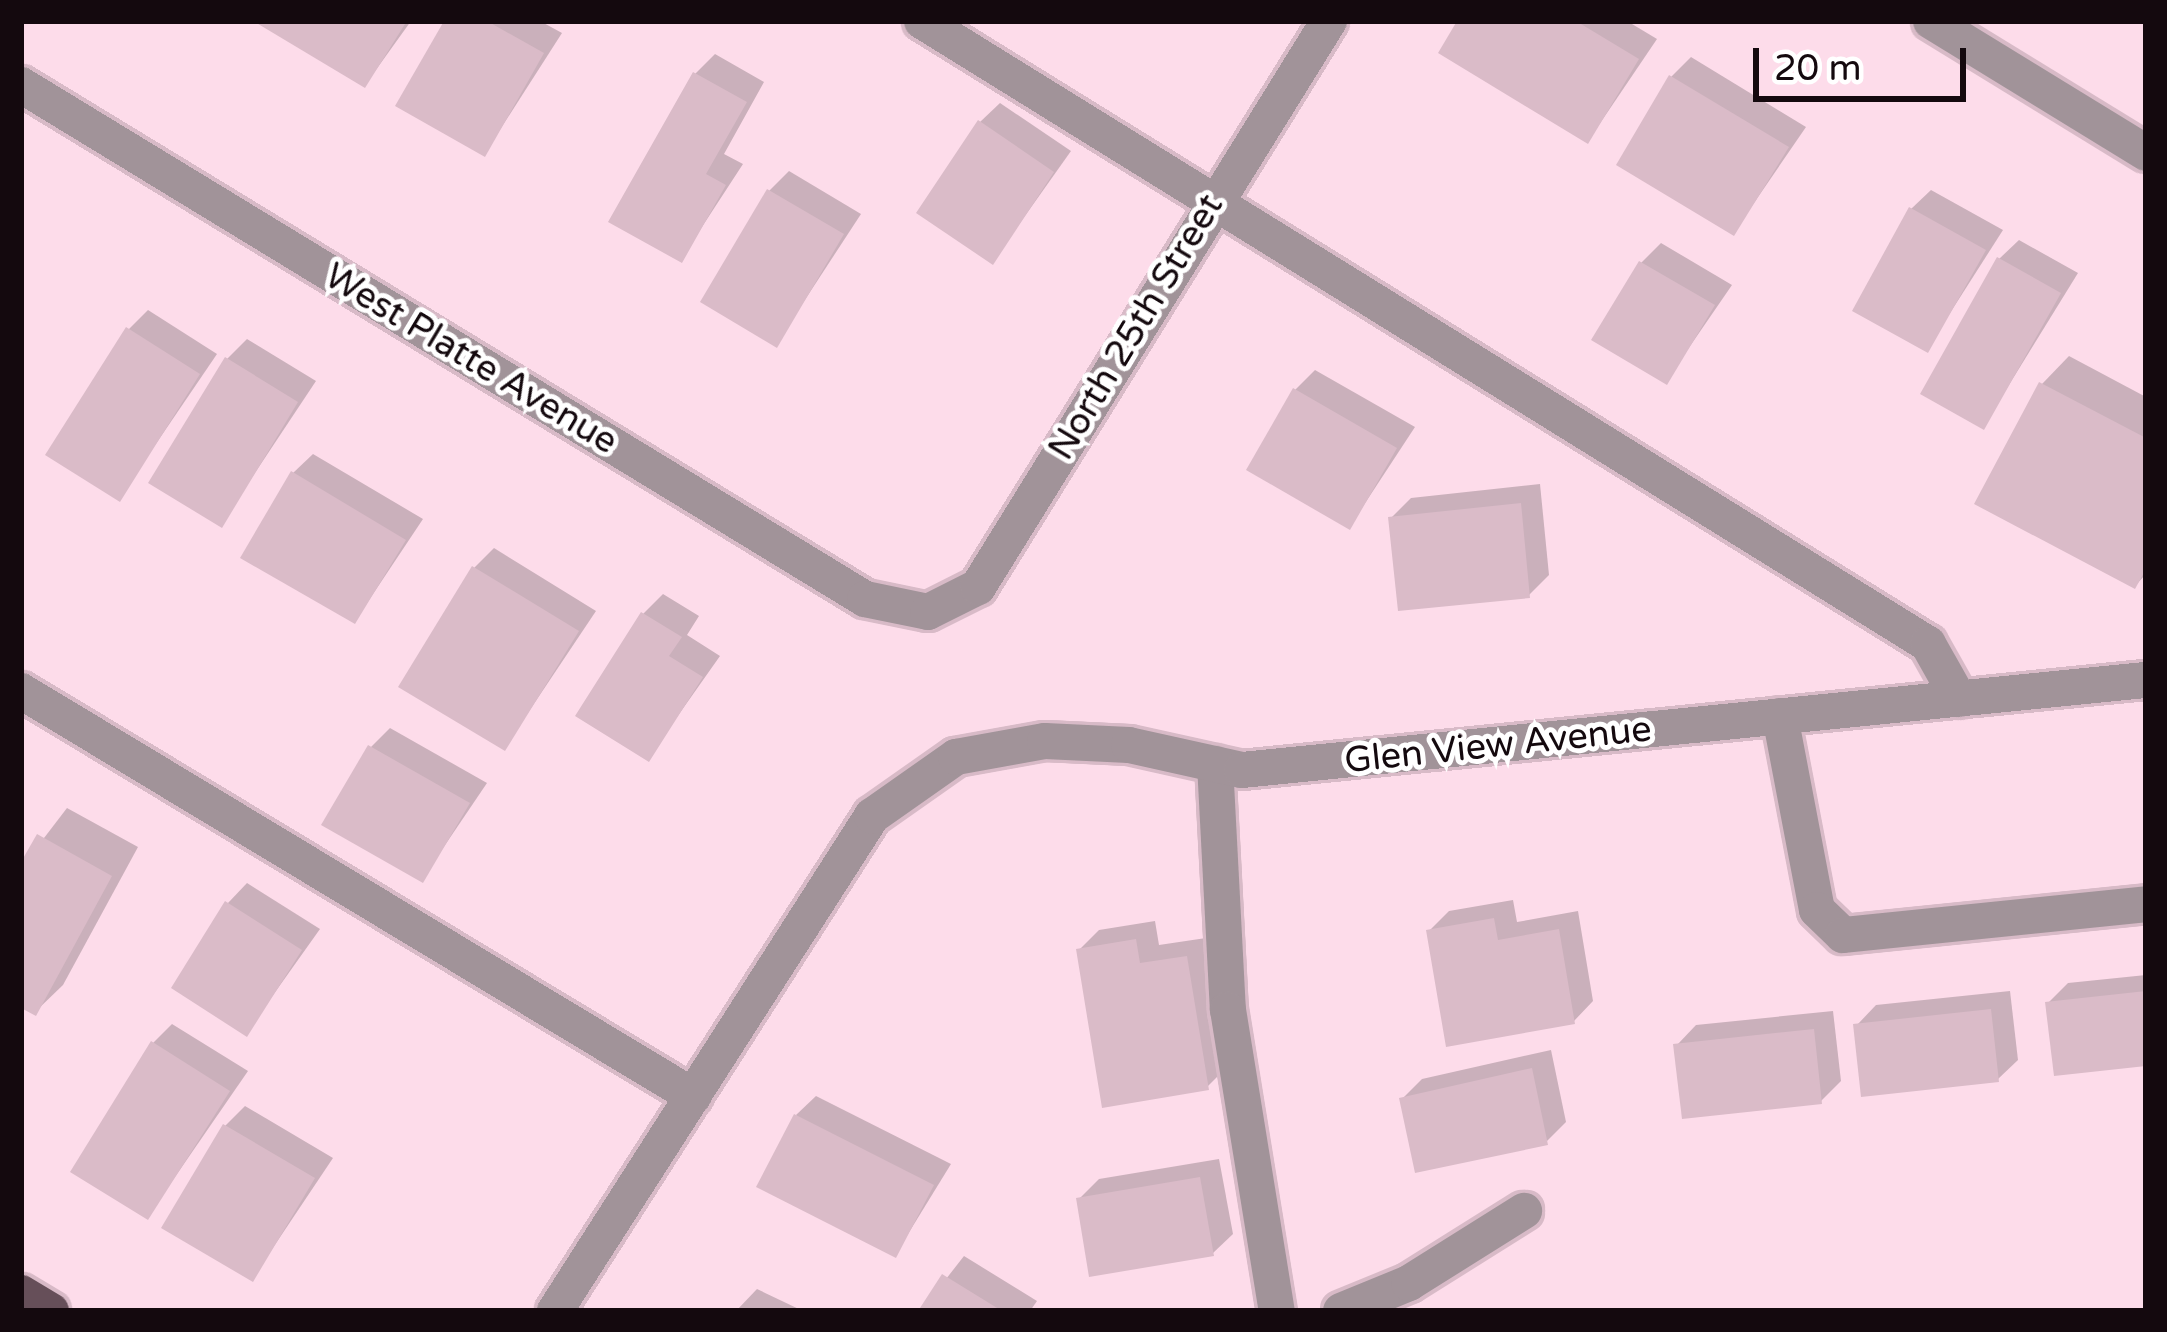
<!DOCTYPE html>
<html>
<head>
<meta charset="utf-8">
<style>
  body { margin:0 }
  #map { position:relative; width:2167px; height:1332px; overflow:hidden; background:#fddcea; font-family:"Varela Round",sans-serif }
  div>[style] { position:absolute }
  .shadow>* { inset:0; background:#0003 }
  .building>* { inset:0; background:#dabbc8 }
  .roads { filter:drop-shadow(3px 0 #d8bac7) drop-shadow(-3px 0 #d8bac7) drop-shadow(0 3px #d8bac7) drop-shadow(0 -3px #d8bac7) }
  .minor>* { height:36px; margin:-18px; padding:0 18px; transform-origin:18px; border-radius:18px; background:#a19399 }
  .major>* { height:36px; margin:-18px; padding:0 18px; transform-origin:18px; border-radius:18px; background:#664f59 }
  span { translate:-50% -50%; white-space:nowrap; text-align:center; line-height:1.15; -webkit-text-stroke:10px #fff; paint-order:stroke }
  .street-label { font-size:36px; color:#14090e }
  .frame { position:absolute; inset:0; border:24px solid #14090e; pointer-events:none }
  .scale { position:absolute; left:1753px; top:48px; width:213px; height:54px; box-sizing:border-box; border:6px solid #14090e; border-top:0; padding-left:15px; font-size:36px; line-height:42px; white-space:nowrap; color:#14090e; -webkit-text-stroke:9px #fff; paint-order:stroke }
</style>
</head>
<body>
<div id="map">
  <div class="shadow">
    <i style="clip-path:polygon(259px 21px,411px 21px,365px 85px)"></i>
    <i style="clip-path:polygon(447px 21px,540px 21px,562px 33px,485px 153px)"></i>
    <i style="clip-path:polygon(1461px 21px,1627px 21px,1657px 39px,1588px 141px)"></i>
    <i style="clip-path:polygon(715px 54px,764px 82px,724px 154px,743px 164px,681px 259px,695px 74px)"></i>
    <i style="clip-path:polygon(1691px 57px,1806px 127px,1734px 232px,1671px 77px)"></i>
    <i style="clip-path:polygon(1000px 103px,1071px 151px,993px 261px,980px 122px)"></i>
    <i style="clip-path:polygon(789px 171px,861px 214px,776px 344px,769px 191px)"></i>
    <i style="clip-path:polygon(1931px 190px,2003px 230px,1927px 349px,1911px 209px)"></i>
    <i style="clip-path:polygon(2019px 240px,2078px 273px,1983px 427px,1999px 259px)"></i>
    <i style="clip-path:polygon(1661px 243px,1732px 285px,1666px 381px,1641px 263px)"></i>
    <i style="clip-path:polygon(148px 310px,217px 354px,119px 498px,129px 329px)"></i>
    <i style="clip-path:polygon(247px 339px,316px 381px,221px 524px,227px 359px)"></i>
    <i style="clip-path:polygon(2069px 356px,2146px 397px,2146px 574px,2135px 586px,2042px 384px)"></i>
    <i style="clip-path:polygon(1315px 370px,1415px 427px,1350px 526px,1295px 390px)"></i>
    <i style="clip-path:polygon(313px 454px,423px 519px,355px 621px,293px 473px)"></i>
    <i style="clip-path:polygon(1540px 484px,1549px 575px,1529px 595px,1391px 518px,1411px 498px)"></i>
    <i style="clip-path:polygon(494px 548px,596px 611px,505px 747px,474px 568px)"></i>
    <i style="clip-path:polygon(663px 594px,699px 616px,687px 635px,720px 656px,648px 758px,643px 614px)"></i>
    <i style="clip-path:polygon(390px 728px,487px 783px,422px 879px,371px 747px)"></i>
    <i style="clip-path:polygon(67px 808px,138px 847px,63px 985px,35px 1012px,21px 1005px,21px 868px)"></i>
    <i style="clip-path:polygon(247px 883px,320px 929px,246px 1033px,228px 903px)"></i>
    <i style="clip-path:polygon(1513px 900px,1517px 922px,1578px 911px,1593px 1001px,1574px 1021px,1429px 931px,1449px 911px)"></i>
    <i style="clip-path:polygon(1155px 921px,1159px 945px,1206px 938px,1227px 1067px,1207px 1087px,1079px 950px,1099px 930px)"></i>
    <i style="clip-path:polygon(2146px 975px,2146px 1063px,2048px 1003px,2068px 983px)"></i>
    <i style="clip-path:polygon(2010px 991px,2018px 1060px,1998px 1079px,1857px 1025px,1876px 1005px)"></i>
    <i style="clip-path:polygon(1833px 1011px,1841px 1081px,1821px 1101px,1677px 1045px,1696px 1025px)"></i>
    <i style="clip-path:polygon(172px 1024px,248px 1071px,148px 1216px,153px 1043px)"></i>
    <i style="clip-path:polygon(1551px 1050px,1566px 1122px,1546px 1142px,1402px 1099px,1422px 1079px)"></i>
    <i style="clip-path:polygon(816px 1096px,951px 1164px,895px 1255px,796px 1115px)"></i>
    <i style="clip-path:polygon(245px 1106px,333px 1158px,252px 1279px,225px 1126px)"></i>
    <i style="clip-path:polygon(1219px 1159px,1233px 1234px,1213px 1253px,1079px 1199px,1099px 1179px)"></i>
    <i style="clip-path:polygon(964px 1256px,1037px 1301px,1030px 1311px,921px 1311px)"></i>
    <i style="clip-path:polygon(757px 1289px,803px 1311px,736px 1311px)"></i>
  </div>
  <div class="building">
    <i style="clip-path:polygon(253px 21px,400px 21px,405px 24px,365px 88px)"></i>
    <i style="clip-path:polygon(444px 21px,487px 21px,544px 53px,485px 157px,395px 106px)"></i>
    <i style="clip-path:polygon(1457px 21px,1576px 21px,1639px 59px,1588px 144px,1438px 53px)"></i>
    <i style="clip-path:polygon(693px 72px,747px 102px,706px 174px,726px 185px,682px 263px,608px 222px)"></i>
    <i style="clip-path:polygon(1669px 75px,1789px 147px,1734px 236px,1616px 165px)"></i>
    <i style="clip-path:polygon(978px 120px,1054px 172px,993px 265px,916px 213px)"></i>
    <i style="clip-path:polygon(767px 189px,844px 234px,777px 348px,700px 302px)"></i>
    <i style="clip-path:polygon(1909px 207px,1986px 250px,1928px 353px,1852px 311px)"></i>
    <i style="clip-path:polygon(1997px 257px,2061px 293px,1984px 430px,1920px 394px)"></i>
    <i style="clip-path:polygon(1639px 261px,1715px 305px,1667px 385px,1591px 340px)"></i>
    <i style="clip-path:polygon(126px 327px,200px 374px,120px 502px,45px 455px)"></i>
    <i style="clip-path:polygon(225px 357px,298px 402px,222px 528px,148px 483px)"></i>
    <i style="clip-path:polygon(2039px 382px,2146px 438px,2146px 569px,2135px 589px,1974px 504px)"></i>
    <i style="clip-path:polygon(1293px 388px,1397px 448px,1350px 530px,1246px 470px)"></i>
    <i style="clip-path:polygon(291px 471px,406px 540px,355px 624px,240px 558px)"></i>
    <i style="clip-path:polygon(1521px 503px,1530px 598px,1398px 611px,1388px 517px)"></i>
    <i style="clip-path:polygon(472px 566px,579px 631px,505px 751px,398px 687px)"></i>
    <i style="clip-path:polygon(641px 612px,682px 637px,669px 656px,703px 677px,649px 762px,575px 716px)"></i>
    <i style="clip-path:polygon(368px 745px,470px 803px,423px 883px,321px 825px)"></i>
    <i style="clip-path:polygon(37px 834px,112px 876px,36px 1016px,21px 1008px,21px 862px)"></i>
    <i style="clip-path:polygon(225px 901px,302px 950px,247px 1037px,171px 988px)"></i>
    <i style="clip-path:polygon(1494px 918px,1498px 940px,1559px 929px,1575px 1024px,1446px 1047px,1426px 930px)"></i>
    <i style="clip-path:polygon(1136px 939px,1140px 963px,1187px 956px,1209px 1090px,1102px 1108px,1076px 949px)"></i>
    <i style="clip-path:polygon(2146px 991px,2146px 1066px,2054px 1076px,2045px 1002px)"></i>
    <i style="clip-path:polygon(1991px 1009px,1999px 1082px,1861px 1097px,1853px 1024px)"></i>
    <i style="clip-path:polygon(1814px 1029px,1822px 1104px,1682px 1119px,1673px 1044px)"></i>
    <i style="clip-path:polygon(151px 1041px,230px 1091px,148px 1220px,70px 1172px)"></i>
    <i style="clip-path:polygon(1532px 1068px,1548px 1145px,1415px 1173px,1399px 1098px)"></i>
    <i style="clip-path:polygon(794px 1114px,934px 1185px,896px 1258px,756px 1187px)"></i>
    <i style="clip-path:polygon(223px 1124px,315px 1178px,253px 1282px,161px 1228px)"></i>
    <i style="clip-path:polygon(1200px 1177px,1214px 1256px,1089px 1277px,1076px 1198px)"></i>
    <i style="clip-path:polygon(942px 1274px,1002px 1311px,918px 1311px)"></i>
  </div>
  <div class="roads">
    <div class="minor">
      <i style="left:922px;top:21px;width:1183px;rotate:31.77deg"></i>
      <i style="left:1928px;top:644px;width:63px;rotate:60.6deg"></i>
      <i style="left:1931px;top:21px;width:252px;rotate:31.5deg"></i>
      <i style="left:21px;top:85px;width:988px;rotate:31.34deg"></i>
      <i style="left:865px;top:599px;width:64px;rotate:11.7deg"></i>
      <i style="left:928px;top:612px;width:56px;rotate:-26.6deg"></i>
      <i style="left:978px;top:587px;width:666px;rotate:-58.2deg"></i>
      <i style="left:21px;top:691px;width:785px;rotate:31.08deg"></i>
      <i style="left:1780px;top:716px;width:197px;rotate:79.2deg"></i>
      <i style="left:1817px;top:910px;width:36px;rotate:44deg"></i>
      <i style="left:1843px;top:935px;width:305px;rotate:-5.8deg"></i>
      <i style="left:1215px;top:764px;width:246px;rotate:87deg"></i>
      <i style="left:1228px;top:1010px;width:305px;rotate:80.8deg"></i>
      <i style="left:555px;top:1311px;width:588px;rotate:-57.36deg"></i>
      <i style="left:872px;top:816px;width:103px;rotate:-35.1deg"></i>
      <i style="left:956px;top:757px;width:90px;rotate:-10.2deg"></i>
      <i style="left:1045px;top:741px;width:84px;rotate:2.7deg"></i>
      <i style="left:1129px;top:745px;width:116px;rotate:12.5deg"></i>
      <i style="left:1242px;top:770px;width:908px;rotate:-5.69deg"></i>
      <i style="left:1341px;top:1311px;width:74px;rotate:-22.4deg"></i>
      <i style="left:1409px;top:1283px;width:136px;rotate:-32.1deg"></i>
    </div>
    <div class="major">
      <i style="left:21px;top:1293px;width:35px;rotate:31deg"></i>
    </div>
  </div>
  <div class="street-label">
    <span style="left:1136px;top:327px;rotate:-59deg">North 25th Street</span>
    <span style="left:471px;top:359px;rotate:31deg">West Platte Avenue</span>
    <span style="left:1498px;top:745px;rotate:-6deg">Glen View Avenue</span>
  </div>
  <div class="frame"></div>
  <div class="scale">20 m</div>
</div>
</body>
</html>
